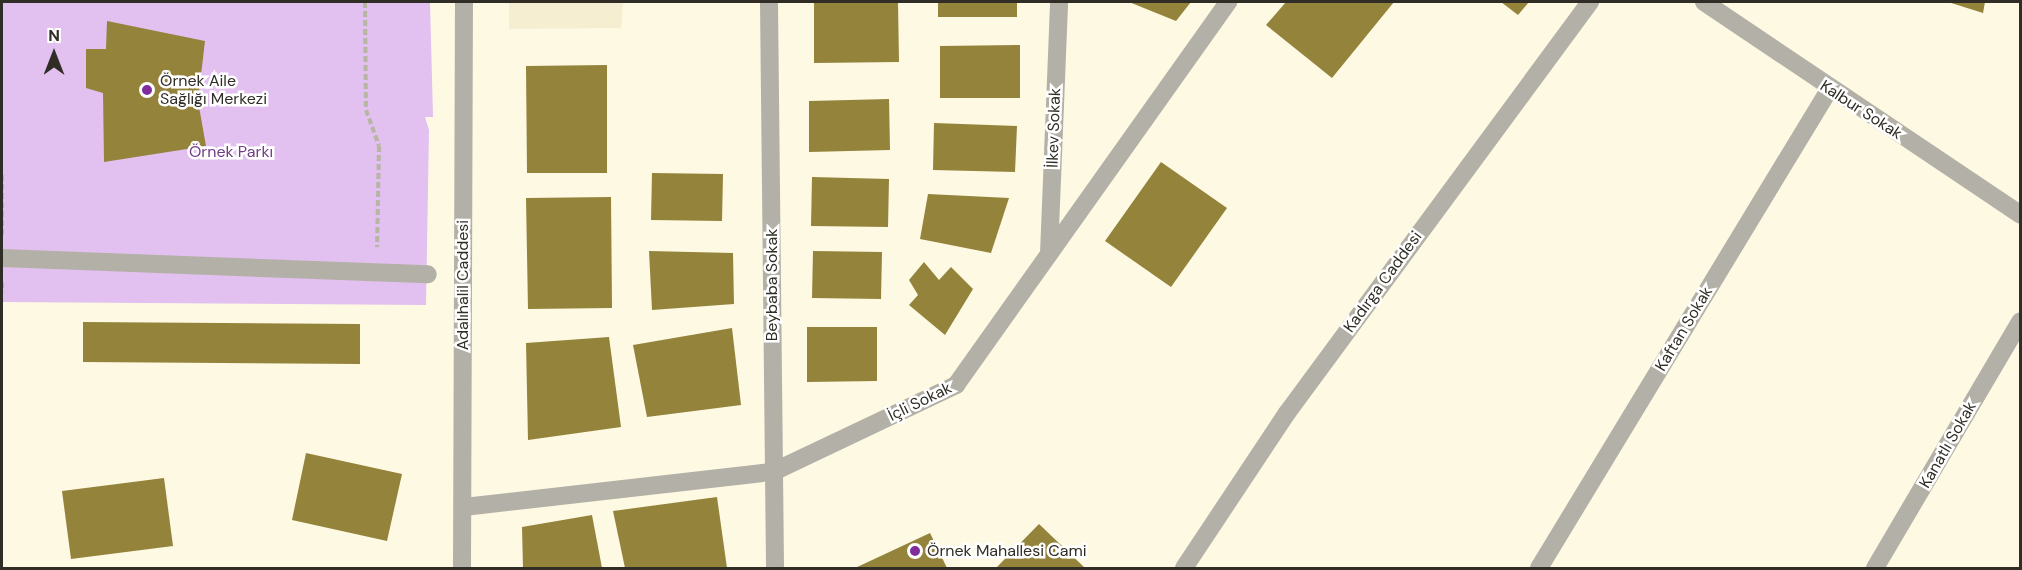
<!DOCTYPE html>
<html>
<head>
<meta charset="utf-8">
<style>
  body { margin:0 }
  #map { position:relative; width:2022px; height:570px; overflow:hidden; background:#fef9e3; font-family:"DM Sans",sans-serif }
  div>[style] { position:absolute }
  .built>* { inset:0; background:#f6eed1 }
  .green>* { inset:0; background:#e2c0ef }
  .building>* { inset:0; background:#94833b }
  .path>* { height:4px; margin-top:-2px; transform-origin:0; background:repeating-linear-gradient(90deg,#b9b5a3 0 6px,transparent 0 9px) }
  .minor>* { height:18px; margin:-9px; padding:0 9px; transform-origin:9px; border-radius:9px; background:#b3b0a7 }
  .dots>* { width:16px; height:16px; translate:-50% -50%; box-sizing:border-box; border:3px solid #fff; border-radius:50% }
  span { translate:-50% -50%; white-space:nowrap; text-align:center; line-height:1.15; -webkit-text-stroke:5px #fff; paint-order:stroke }
  .poi-label { font-size:16px; color:#2f2d25 }
  .left { translate:0 -50%; text-align:left }
  .street-label { font-size:16px; color:#2f2d25 }
  .park-label { font-size:16px; color:#703c82 }
  .frame { position:absolute; inset:0; border:3px solid #2f2d25; pointer-events:none }
  .north { position:absolute; left:24px; top:24px; width:60px; height:60px; -webkit-text-stroke:4px #fff; paint-order:stroke; rotate:0deg; font-size:16px; font-weight:700; line-height:24px; text-align:center; color:#2f2d25 }
  .north::after { content:''; display:block; margin:auto; width:21px; height:27px; background:#2f2d25; clip-path:polygon(50% 0,100% 100%,50% 72%,0 100%) }
</style>
</head>
<body>
<div id="map">
  <div class="built">
    <i style="clip-path:polygon(509px 2px,623px 2px,621px 28px,509px 29px)"></i>
  </div>
  <div class="green">
    <i style="clip-path:polygon(2px 2px,430px 2px,433px 117px,425px 117px,429px 130px,426px 305px,2px 302px)"></i>
  </div>
  <div class="building">
    <i style="clip-path:polygon(814px 2px,898px 2px,899px 62px,814px 63px)"></i>
    <i style="clip-path:polygon(938px 2px,1017px 2px,1017px 17px,938px 17px)"></i>
    <i style="clip-path:polygon(1129px 2px,1191px 2px,1176px 21px)"></i>
    <i style="clip-path:polygon(1286px 2px,1394px 2px,1332px 78px,1266px 25px)"></i>
    <i style="clip-path:polygon(1501px 2px,1529px 2px,1518px 15px)"></i>
    <i style="clip-path:polygon(1948px 2px,1985px 2px,1983px 13px)"></i>
    <i style="clip-path:polygon(107px 21px,205px 41px,198px 101px,206px 146px,104px 162px,103px 93px,86px 88px,86px 49px,106px 49px)"></i>
    <i style="clip-path:polygon(1020px 45px,1020px 98px,940px 98px,940px 46px)"></i>
    <i style="clip-path:polygon(607px 65px,607px 173px,527px 173px,526px 66px)"></i>
    <i style="clip-path:polygon(889px 99px,890px 150px,809px 152px,809px 101px)"></i>
    <i style="clip-path:polygon(934px 123px,1017px 126px,1015px 172px,933px 170px)"></i>
    <i style="clip-path:polygon(1161px 162px,1227px 208px,1171px 287px,1105px 241px)"></i>
    <i style="clip-path:polygon(652px 173px,723px 174px,722px 221px,651px 220px)"></i>
    <i style="clip-path:polygon(812px 177px,889px 179px,888px 227px,811px 226px)"></i>
    <i style="clip-path:polygon(928px 194px,1009px 198px,991px 253px,920px 239px)"></i>
    <i style="clip-path:polygon(611px 197px,612px 308px,528px 309px,526px 198px)"></i>
    <i style="clip-path:polygon(649px 251px,733px 253px,734px 304px,652px 310px)"></i>
    <i style="clip-path:polygon(813px 251px,882px 252px,881px 299px,812px 298px)"></i>
    <i style="clip-path:polygon(924px 262px,939px 280px,951px 267px,973px 289px,945px 335px,909px 305px,918px 295px,909px 280px)"></i>
    <i style="clip-path:polygon(83px 322px,360px 324px,360px 364px,83px 362px)"></i>
    <i style="clip-path:polygon(807px 327px,877px 327px,877px 381px,807px 382px)"></i>
    <i style="clip-path:polygon(732px 328px,741px 405px,647px 417px,633px 345px)"></i>
    <i style="clip-path:polygon(609px 337px,621px 427px,528px 440px,526px 343px)"></i>
    <i style="clip-path:polygon(306px 453px,402px 474px,387px 541px,292px 520px)"></i>
    <i style="clip-path:polygon(164px 478px,173px 546px,71px 559px,62px 491px)"></i>
    <i style="clip-path:polygon(717px 497px,727px 568px,625px 568px,613px 511px)"></i>
    <i style="clip-path:polygon(592px 515px,602px 568px,523px 568px,522px 527px)"></i>
    <i style="clip-path:polygon(1039px 524px,1085px 568px,996px 568px)"></i>
    <i style="clip-path:polygon(930px 533px,947px 568px,855px 568px)"></i>
  </div>
  <div class="path">
    <i style="left:365px;top:2px;width:108px;rotate:89.5deg"></i>
    <i style="left:366px;top:110px;width:38px;rotate:70deg"></i>
    <i style="left:379px;top:146px;width:101px;rotate:91.1deg"></i>
    <i style="left:2px;top:175px;width:60px;rotate:90deg"></i>
    <i style="left:2px;top:282px;width:10px;rotate:90deg"></i>
  </div>
  <div class="minor">
    <i style="left:769px;top:2px;width:566px;rotate:89.39deg"></i>
    <i style="left:1704px;top:2px;width:381px;rotate:33.9deg"></i>
    <i style="left:1049px;top:254px;width:252px;rotate:-87.7deg"></i>
    <i style="left:2px;top:258px;width:426px;rotate:2.2deg"></i>
    <i style="left:464px;top:507px;width:311px;rotate:-6.5deg"></i>
    <i style="left:773px;top:472px;width:203px;rotate:-25.4deg"></i>
    <i style="left:956px;top:385px;width:470px;rotate:-54.6deg"></i>
    <i style="left:462px;top:568px;width:566px;rotate:-89.8deg"></i>
    <i style="left:1184px;top:568px;width:186px;rotate:-56.4deg"></i>
    <i style="left:1287px;top:413px;width:511px;rotate:-53.6deg"></i>
    <i style="left:1539px;top:568px;width:559px;rotate:-58.76deg"></i>
    <i style="left:1875px;top:568px;width:286px;rotate:-59.5deg"></i>
  </div>
  <div class="dots">
    <i style="left:147px;top:90px;background:#802c9b"></i>
    <i style="left:915px;top:551px;background:#802c9b"></i>
  </div>
  <div class="poi-label">
    <span class="left" style="left:160px;top:90px">Örnek Aile<br>Sağlığı Merkezi</span>
    <span class="left" style="left:927px;top:551px">Örnek Mahallesi Cami</span>
  </div>
  <div class="street-label">
    <span style="left:1861px;top:110px;rotate:33deg">Kalbur Sokak</span>
    <span style="left:1054px;top:128px;rotate:-88deg">İlkev Sokak</span>
    <span style="left:1383px;top:282px;rotate:-54deg">Kadırga Caddesi</span>
    <span style="left:463px;top:285px;rotate:-90deg">Adalıhalil Caddesi</span>
    <span style="left:772px;top:285px;rotate:-90deg">Beybaba Sokak</span>
    <span style="left:1684px;top:329px;rotate:-59deg">Kaftan Sokak</span>
    <span style="left:920px;top:402px;rotate:-26deg">İçli Sokak</span>
    <span style="left:1948px;top:445px;rotate:-60deg">Kanatlı Sokak</span>
  </div>
  <div class="park-label">
    <span style="left:231px;top:152px">Örnek Parkı</span>
  </div>
  <div class="frame"></div>
  <div class="north">N</div>
</div>
</body>
</html>
